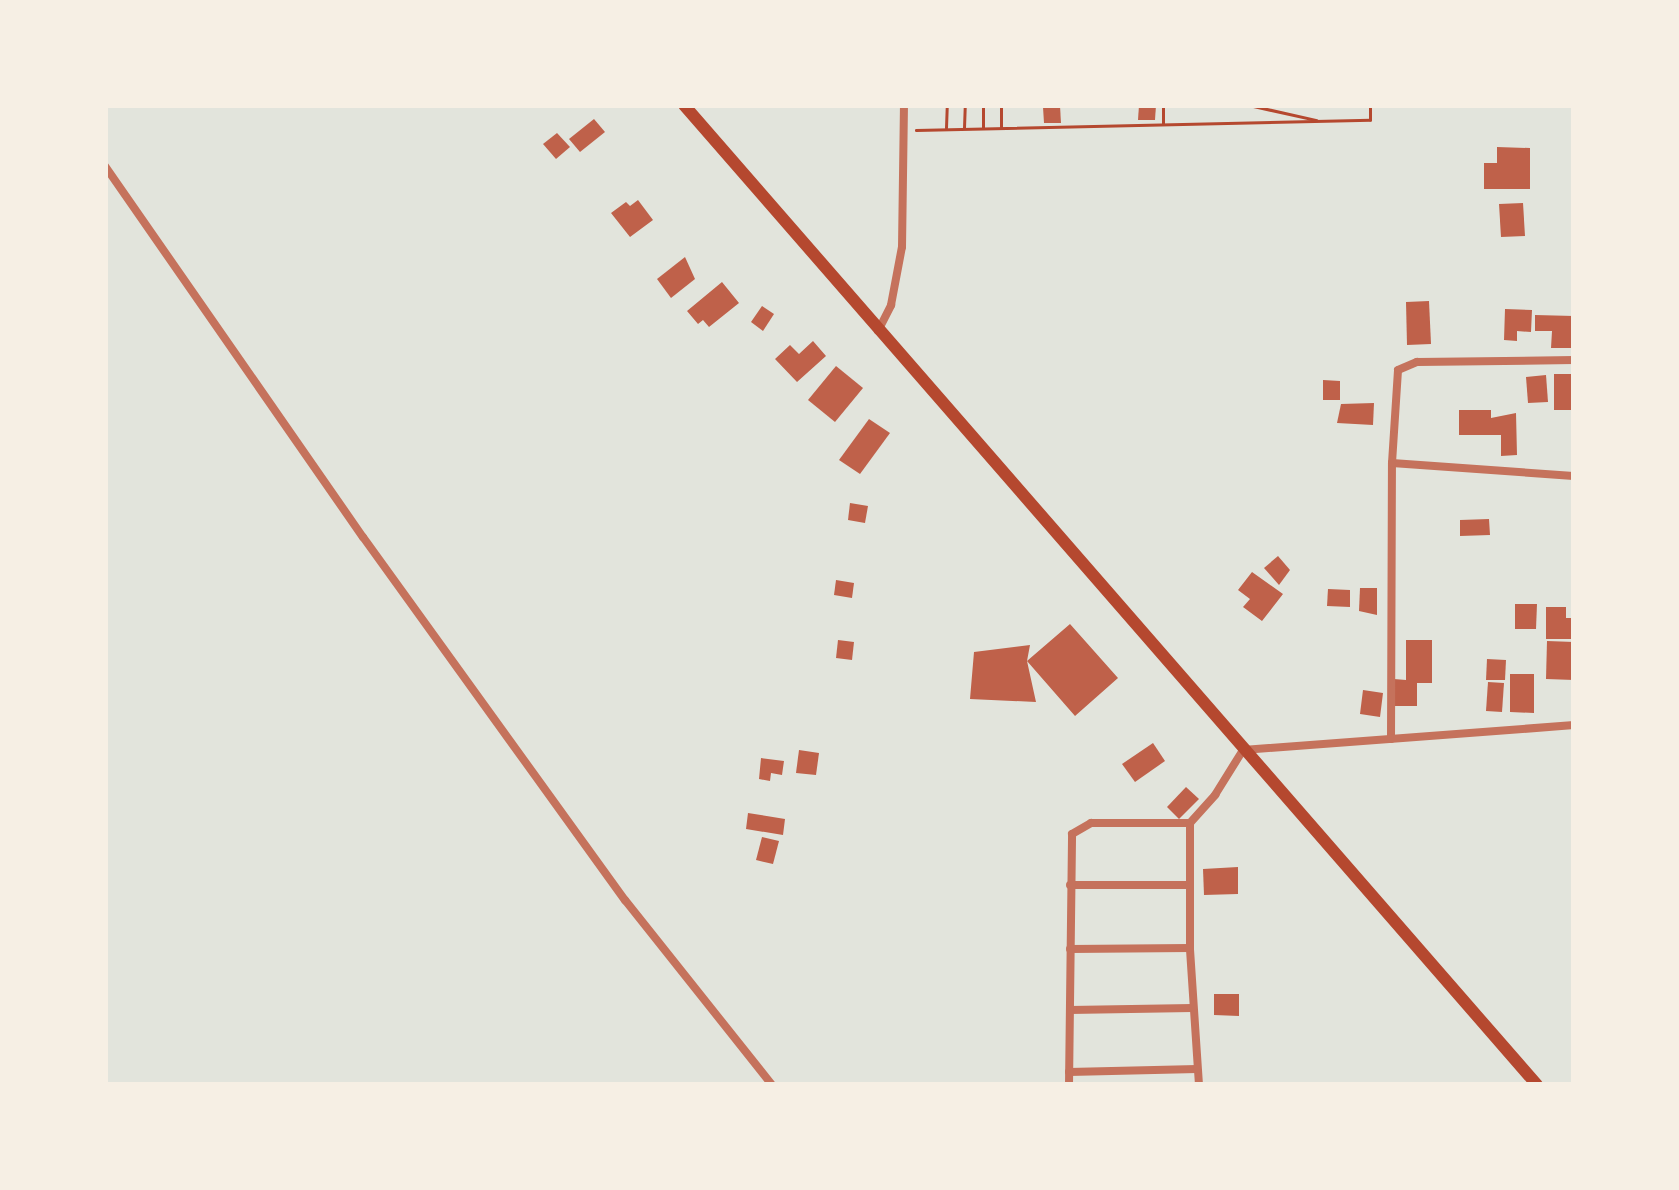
<!DOCTYPE html>
<html>
<head>
<meta charset="utf-8">
<style>
  body { margin:0 }
  #map { position:relative; width:1679px; height:1190px; overflow:hidden; background:#f6efe4; font-family:"Open Sans",sans-serif }
  div>[style] { position:absolute }
  .green>* { inset:0; background:#e2e4dc }
  .building>* { inset:0; background:#bf614a }
  .path>* { height:2.5px; margin:-1.25px; padding:0 1.25px; transform-origin:1.25px; border-radius:1.25px; background:#b5482f }
  .minor>* { height:8px; margin:-4px; padding:0 4px; transform-origin:4px; border-radius:4px; background:#c5725c }
  .trunk>* { height:12px; margin:-6px; padding:0 6px; transform-origin:6px; border-radius:6px; background:#b5482f }
  span { translate:-50% -50%; white-space:nowrap; text-align:center; line-height:1.15; -webkit-text-stroke:8px #f6efe4; paint-order:stroke }
  .frame { position:absolute; inset:0; border:108px solid #f6efe4; pointer-events:none }
</style>
</head>
<body>
<div id="map">
  <div class="green">
    <i style="clip-path:polygon(105px 105px,1574px 105px,1574px 1085px,105px 1085px)"></i>
  </div>
  <div class="building">
    <i style="clip-path:polygon(1139px 105px,1156px 105px,1155px 120px,1138px 120px)"></i>
    <i style="clip-path:polygon(1060px 106px,1061px 123px,1044px 123px,1043px 107px)"></i>
    <i style="clip-path:polygon(594px 119px,605px 132px,580px 152px,569px 139px)"></i>
    <i style="clip-path:polygon(557px 133px,570px 147px,556px 159px,543px 144px)"></i>
    <i style="clip-path:polygon(1497px 147px,1530px 148px,1530px 189px,1484px 189px,1484px 163px,1497px 163px)"></i>
    <i style="clip-path:polygon(638px 200px,653px 220px,630px 237px,611px 213px,626px 202px,630px 206px)"></i>
    <i style="clip-path:polygon(1523px 203px,1525px 236px,1501px 237px,1499px 204px)"></i>
    <i style="clip-path:polygon(685px 257px,695px 279px,671px 298px,657px 279px)"></i>
    <i style="clip-path:polygon(722px 282px,739px 303px,709px 327px,703px 320px,698px 324px,687px 311px)"></i>
    <i style="clip-path:polygon(1429px 301px,1431px 344px,1407px 345px,1406px 302px)"></i>
    <i style="clip-path:polygon(762px 306px,774px 314px,763px 331px,751px 322px)"></i>
    <i style="clip-path:polygon(1505px 309px,1532px 310px,1531px 332px,1517px 331px,1517px 341px,1504px 340px)"></i>
    <i style="clip-path:polygon(1535px 315px,1574px 316px,1574px 348px,1551px 348px,1552px 331px,1535px 331px)"></i>
    <i style="clip-path:polygon(813px 341px,826px 356px,797px 382px,775px 359px,790px 345px,799px 354px)"></i>
    <i style="clip-path:polygon(836px 366px,863px 388px,835px 422px,808px 400px)"></i>
    <i style="clip-path:polygon(1554px 374px,1574px 374px,1574px 410px,1554px 410px)"></i>
    <i style="clip-path:polygon(1546px 375px,1548px 402px,1528px 403px,1526px 377px)"></i>
    <i style="clip-path:polygon(1323px 380px,1340px 381px,1340px 400px,1323px 400px)"></i>
    <i style="clip-path:polygon(1374px 403px,1373px 425px,1337px 423px,1341px 404px)"></i>
    <i style="clip-path:polygon(1459px 410px,1491px 410px,1491px 418px,1516px 413px,1517px 455px,1501px 456px,1501px 435px,1459px 435px)"></i>
    <i style="clip-path:polygon(869px 419px,890px 433px,860px 474px,839px 460px)"></i>
    <i style="clip-path:polygon(850px 503px,868px 506px,865px 523px,848px 520px)"></i>
    <i style="clip-path:polygon(1489px 519px,1490px 535px,1460px 536px,1460px 520px)"></i>
    <i style="clip-path:polygon(1278px 556px,1290px 570px,1279px 585px,1264px 568px)"></i>
    <i style="clip-path:polygon(1252px 572px,1283px 594px,1262px 621px,1243px 607px,1250px 599px,1238px 590px)"></i>
    <i style="clip-path:polygon(836px 580px,854px 583px,852px 598px,834px 595px)"></i>
    <i style="clip-path:polygon(1360px 588px,1377px 588px,1377px 615px,1359px 611px)"></i>
    <i style="clip-path:polygon(1328px 589px,1350px 590px,1350px 607px,1327px 606px)"></i>
    <i style="clip-path:polygon(1515px 604px,1537px 604px,1536px 629px,1515px 629px)"></i>
    <i style="clip-path:polygon(1546px 607px,1566px 607px,1566px 618px,1574px 618px,1574px 639px,1546px 639px)"></i>
    <i style="clip-path:polygon(1070px 624px,1118px 678px,1075px 716px,1027px 661px,1036px 702px,970px 699px,974px 652px,1030px 645px,1027px 661px)"></i>
    <i style="clip-path:polygon(838px 640px,854px 642px,852px 660px,836px 658px)"></i>
    <i style="clip-path:polygon(1406px 640px,1432px 640px,1432px 683px,1417px 683px,1417px 706px,1394px 706px,1394px 679px,1406px 680px)"></i>
    <i style="clip-path:polygon(1547px 641px,1574px 642px,1574px 680px,1546px 679px)"></i>
    <i style="clip-path:polygon(1487px 659px,1506px 660px,1505px 680px,1486px 680px)"></i>
    <i style="clip-path:polygon(1510px 674px,1534px 674px,1534px 713px,1510px 712px)"></i>
    <i style="clip-path:polygon(1488px 682px,1504px 683px,1502px 712px,1486px 711px)"></i>
    <i style="clip-path:polygon(1363px 690px,1383px 693px,1380px 717px,1360px 714px)"></i>
    <i style="clip-path:polygon(1153px 743px,1165px 761px,1135px 782px,1122px 764px)"></i>
    <i style="clip-path:polygon(799px 750px,819px 753px,816px 775px,796px 773px)"></i>
    <i style="clip-path:polygon(761px 758px,784px 761px,782px 775px,771px 773px,770px 781px,759px 779px)"></i>
    <i style="clip-path:polygon(1186px 787px,1199px 799px,1179px 819px,1167px 807px)"></i>
    <i style="clip-path:polygon(748px 813px,785px 819px,783px 835px,746px 829px)"></i>
    <i style="clip-path:polygon(762px 837px,779px 841px,773px 864px,756px 860px)"></i>
    <i style="clip-path:polygon(1238px 867px,1238px 894px,1204px 895px,1203px 869px)"></i>
    <i style="clip-path:polygon(1214px 994px,1239px 994px,1239px 1016px,1214px 1015px)"></i>
  </div>
  <div class="path">
    <i style="left:1249px;top:105px;width:69px;rotate:12.6deg"></i>
    <i style="left:1163px;top:123px;width:18px;rotate:-90deg"></i>
    <i style="left:946px;top:128px;width:23px;rotate:-88deg"></i>
    <i style="left:964px;top:128px;width:23px;rotate:-88deg"></i>
    <i style="left:983px;top:128px;width:23px;rotate:-90deg"></i>
    <i style="left:1001px;top:128px;width:23px;rotate:-90deg"></i>
    <i style="left:916px;top:130px;width:454px;rotate:-1.3deg"></i>
    <i style="left:1370px;top:120px;width:15px;rotate:-90deg"></i>
  </div>
  <div class="minor">
    <i style="left:105px;top:166px;width:452px;rotate:55.2deg"></i>
    <i style="left:363px;top:537px;width:448px;rotate:54.2deg"></i>
    <i style="left:625px;top:900px;width:236px;rotate:51.5deg"></i>
    <i style="left:878px;top:331px;width:29px;rotate:-63deg"></i>
    <i style="left:891px;top:305px;width:59px;rotate:-79.3deg"></i>
    <i style="left:902px;top:247px;width:142px;rotate:-89.2deg"></i>
    <i style="left:1392px;top:463px;width:182px;rotate:4.1deg"></i>
    <i style="left:1391px;top:739px;width:276px;rotate:-89.8deg"></i>
    <i style="left:1392px;top:463px;width:93px;rotate:-86.3deg"></i>
    <i style="left:1398px;top:370px;width:21px;rotate:-23deg"></i>
    <i style="left:1417px;top:362px;width:157px;rotate:-0.7deg"></i>
    <i style="left:1070px;top:885px;width:118px"></i>
    <i style="left:1070px;top:949px;width:120px;rotate:-0.5deg"></i>
    <i style="left:1070px;top:1010px;width:122px;rotate:-0.9deg"></i>
    <i style="left:1069px;top:1072px;width:128px;rotate:-1.3deg"></i>
    <i style="left:1069px;top:1085px;width:251px;rotate:-89.3deg"></i>
    <i style="left:1072px;top:834px;width:22px;rotate:-30deg"></i>
    <i style="left:1091px;top:823px;width:99px"></i>
    <i style="left:1199px;top:1085px;width:137px;rotate:-93.8deg"></i>
    <i style="left:1190px;top:948px;width:125px;rotate:-90deg"></i>
    <i style="left:1190px;top:823px;width:38px;rotate:-48deg"></i>
    <i style="left:1215px;top:795px;width:53px;rotate:-58.1deg"></i>
    <i style="left:1243px;top:750px;width:332px;rotate:-4.3deg"></i>
  </div>
  <div class="trunk">
    <i style="left:684px;top:105px;width:1299px;rotate:48.96deg"></i>
  </div>
  <div class="frame"></div>
</div>
</body>
</html>
